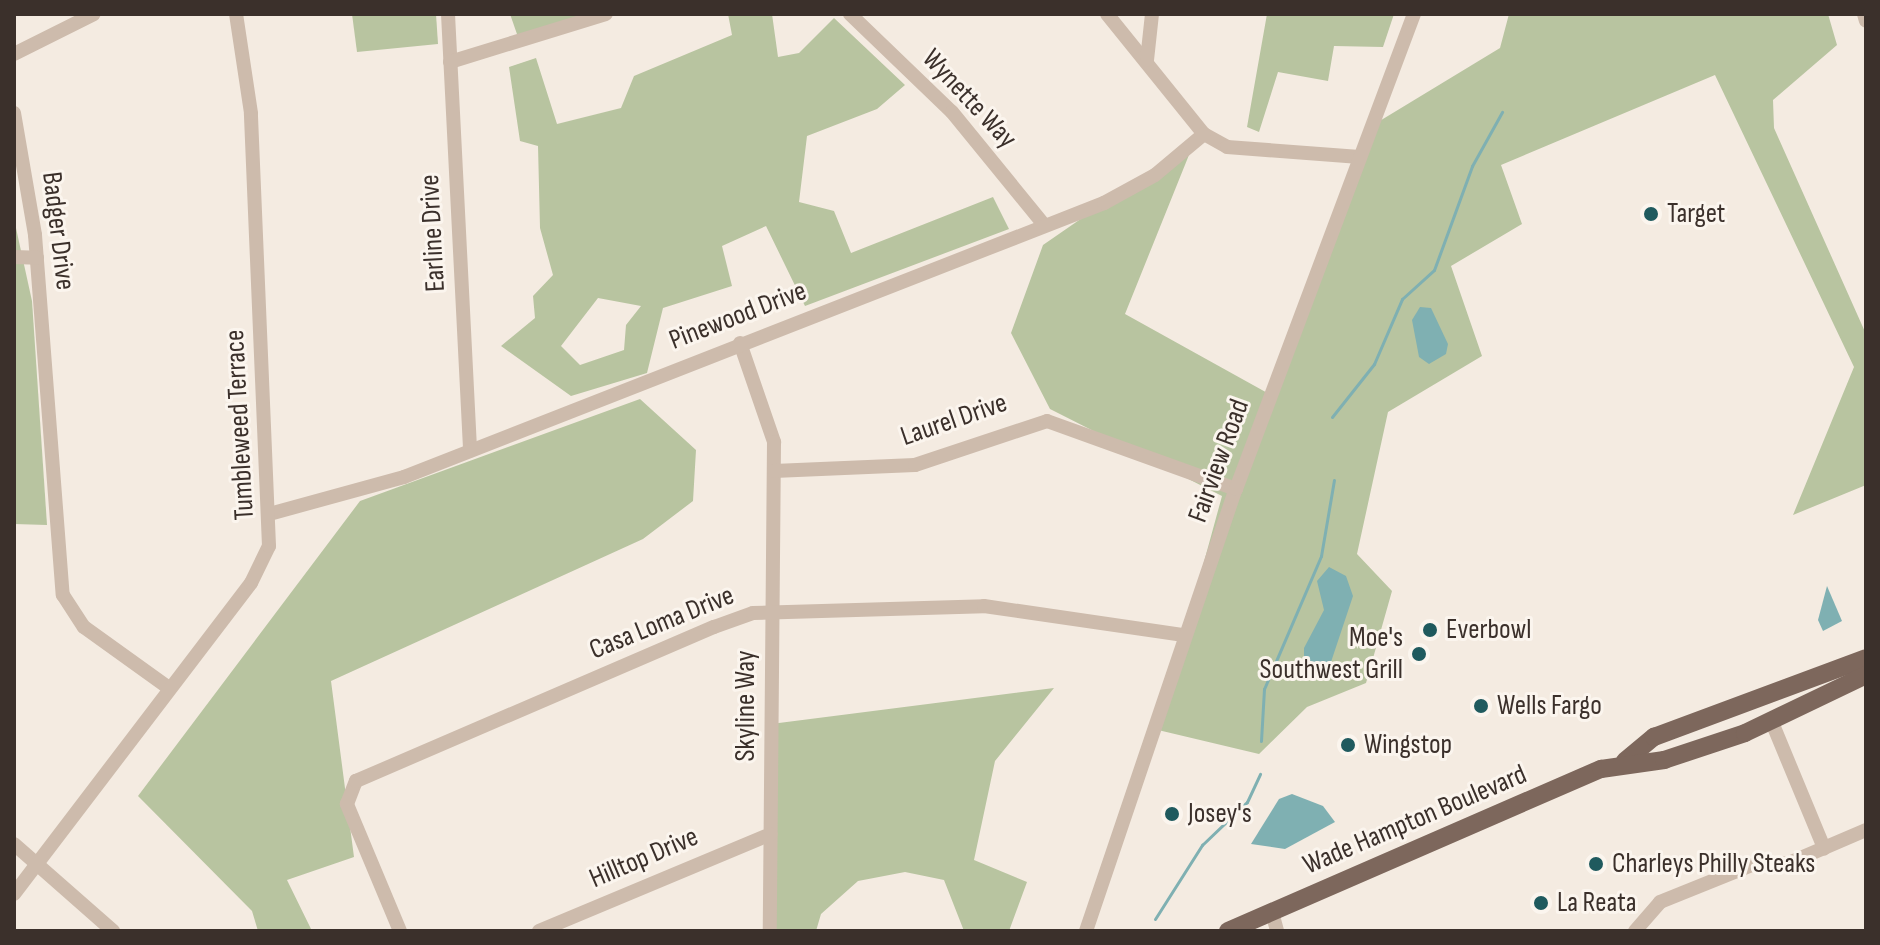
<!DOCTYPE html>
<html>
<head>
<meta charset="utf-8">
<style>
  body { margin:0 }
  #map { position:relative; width:1880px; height:945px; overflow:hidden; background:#f4ebe1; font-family:"Sofia Sans Condensed",sans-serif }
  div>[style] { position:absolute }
  .green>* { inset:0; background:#b8c4a0 }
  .water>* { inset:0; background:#7fb0b2 }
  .stream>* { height:3px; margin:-1.5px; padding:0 1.5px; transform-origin:1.5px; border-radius:1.5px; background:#7fb0b2 }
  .minor>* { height:14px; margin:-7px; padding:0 7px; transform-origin:7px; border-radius:7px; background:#cdbbac }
  .major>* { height:18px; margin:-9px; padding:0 9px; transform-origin:9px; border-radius:9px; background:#7d675c }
  .dots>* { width:22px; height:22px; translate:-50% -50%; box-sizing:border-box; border:4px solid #fbf5ee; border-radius:50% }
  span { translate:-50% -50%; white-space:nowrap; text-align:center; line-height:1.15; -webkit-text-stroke:6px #fbf5ee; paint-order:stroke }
  .street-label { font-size:28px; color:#3b302b }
  .poi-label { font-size:28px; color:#3b302b }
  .left { translate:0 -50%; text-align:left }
  .right { translate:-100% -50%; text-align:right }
  .frame { position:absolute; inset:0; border:16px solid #3b302b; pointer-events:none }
</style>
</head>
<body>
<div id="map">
  <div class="green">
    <i style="clip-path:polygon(352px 14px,436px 14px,438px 44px,357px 52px)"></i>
    <i style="clip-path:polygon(510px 14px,590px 14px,518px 37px)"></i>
    <i style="clip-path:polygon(evenodd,728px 14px,772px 14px,778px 57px,799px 53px,834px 18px,905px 85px,877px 109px,807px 136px,799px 202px,834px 211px,851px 253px,993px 197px,1009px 229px,805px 306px,766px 226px,722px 246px,732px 286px,663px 308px,647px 373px,571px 396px,501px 346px,535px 318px,533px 296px,553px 275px,540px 228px,538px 146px,520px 141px,509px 67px,536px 58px,557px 124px,621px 108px,634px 76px,732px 35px,728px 14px,598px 298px,641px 306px,626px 325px,624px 350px,580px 365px,561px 346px,598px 298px)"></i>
    <i style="clip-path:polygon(1267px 14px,1394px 14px,1383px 47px,1334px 46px,1328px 81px,1278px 72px,1259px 132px,1247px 127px)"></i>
    <i style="clip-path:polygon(1509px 14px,1828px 14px,1837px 45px,1773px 100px,1774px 128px,1866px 334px,1866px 485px,1793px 515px,1854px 367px,1715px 75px,1501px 165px,1522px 224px,1451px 266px,1482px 356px,1388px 412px,1357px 554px,1392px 591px,1366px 683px,1307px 707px,1259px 754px,1158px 730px,1222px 496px,1050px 409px,1011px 333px,1043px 245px,1195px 140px,1125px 314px,1271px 395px,1378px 122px,1500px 48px)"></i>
    <i style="clip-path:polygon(14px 219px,32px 301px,47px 525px,14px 524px)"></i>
    <i style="clip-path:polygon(640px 399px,696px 450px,693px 501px,643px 539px,331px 681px,354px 857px,287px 880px,312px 931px,258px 931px,252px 911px,138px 796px,360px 501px)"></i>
    <i style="clip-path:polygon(1054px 688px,995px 761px,974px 860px,1027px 882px,1009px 931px,964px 931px,944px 880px,905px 872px,858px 881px,821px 914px,816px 931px,764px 931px,771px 724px)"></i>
  </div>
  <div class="water">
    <i style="clip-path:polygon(1420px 307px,1431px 308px,1448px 344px,1446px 354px,1429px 364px,1419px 357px,1412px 320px)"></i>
    <i style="clip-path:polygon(1329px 567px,1346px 576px,1353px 596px,1331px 662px,1317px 673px,1304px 664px,1304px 648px,1324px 610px,1317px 581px)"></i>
    <i style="clip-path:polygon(1827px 586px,1842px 621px,1823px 631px,1818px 620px)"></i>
    <i style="clip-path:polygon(1292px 794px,1323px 806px,1335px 822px,1285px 849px,1251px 844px,1279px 799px)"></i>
  </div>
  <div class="stream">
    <i style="left:1332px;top:417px;width:68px;rotate:-51.6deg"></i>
    <i style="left:1374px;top:364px;width:71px;rotate:-66.7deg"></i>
    <i style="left:1402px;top:299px;width:43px;rotate:-42.2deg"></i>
    <i style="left:1434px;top:270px;width:111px;rotate:-69.9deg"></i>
    <i style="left:1472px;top:166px;width:62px;rotate:-60.9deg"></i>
    <i style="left:1261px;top:741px;width:52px;rotate:-86.7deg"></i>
    <i style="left:1264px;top:689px;width:145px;rotate:-66.8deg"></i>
    <i style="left:1321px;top:556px;width:77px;rotate:-80.3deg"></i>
    <i style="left:1155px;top:919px;width:88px;rotate:-57.6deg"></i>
    <i style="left:1202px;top:845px;width:62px;rotate:-43.7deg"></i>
    <i style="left:1247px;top:802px;width:31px;rotate:-65deg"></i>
  </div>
  <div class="minor">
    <i style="left:448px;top:14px;width:437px;rotate:87.1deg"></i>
    <i style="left:850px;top:14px;width:141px;rotate:43.9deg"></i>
    <i style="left:952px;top:112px;width:146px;rotate:50.8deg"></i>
    <i style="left:1107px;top:14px;width:154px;rotate:51.1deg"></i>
    <i style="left:1204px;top:134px;width:26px;rotate:29deg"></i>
    <i style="left:1227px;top:147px;width:133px;rotate:4.3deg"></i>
    <i style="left:1864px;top:14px;width:7px;rotate:74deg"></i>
    <i style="left:14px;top:54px;width:89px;rotate:-26.6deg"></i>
    <i style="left:1147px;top:60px;width:46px;rotate:-83.8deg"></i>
    <i style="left:450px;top:62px;width:163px;rotate:-17.1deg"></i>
    <i style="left:14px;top:113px;width:124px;rotate:80.2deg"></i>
    <i style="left:35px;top:235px;width:361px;rotate:85.6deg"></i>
    <i style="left:63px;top:595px;width:38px;rotate:57deg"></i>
    <i style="left:84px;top:627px;width:105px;rotate:35.7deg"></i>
    <i style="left:14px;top:257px;width:23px;rotate:2deg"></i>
    <i style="left:740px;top:343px;width:105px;rotate:71deg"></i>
    <i style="left:774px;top:442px;width:489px;rotate:90.5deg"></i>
    <i style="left:774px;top:471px;width:141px;rotate:-2.4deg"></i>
    <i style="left:915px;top:465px;width:139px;rotate:-18.4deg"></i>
    <i style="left:1047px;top:421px;width:201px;rotate:19.8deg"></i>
    <i style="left:273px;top:513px;width:136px;rotate:-15.4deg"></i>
    <i style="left:404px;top:477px;width:752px;rotate:-21.38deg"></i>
    <i style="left:1104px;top:203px;width:58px;rotate:-28.8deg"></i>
    <i style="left:1155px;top:175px;width:64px;rotate:-39.9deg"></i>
    <i style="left:1771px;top:720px;width:139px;rotate:67.5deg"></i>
    <i style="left:14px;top:844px;width:132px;rotate:41.3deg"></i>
    <i style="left:14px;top:894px;width:391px;rotate:-52.7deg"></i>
    <i style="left:251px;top:583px;width:41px;rotate:-64.1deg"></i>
    <i style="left:269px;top:546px;width:433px;rotate:-92.4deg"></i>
    <i style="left:251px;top:113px;width:100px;rotate:-98.6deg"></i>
    <i style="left:1272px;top:912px;width:20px;rotate:75deg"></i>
    <i style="left:400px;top:931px;width:138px;rotate:-112.7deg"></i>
    <i style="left:347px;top:804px;width:25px;rotate:-69deg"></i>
    <i style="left:356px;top:781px;width:390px;rotate:-23.3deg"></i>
    <i style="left:714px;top:627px;width:41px;rotate:-19.7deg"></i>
    <i style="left:753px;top:613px;width:231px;rotate:-1.7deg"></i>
    <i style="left:984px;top:606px;width:202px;rotate:8.3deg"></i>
    <i style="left:539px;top:931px;width:251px;rotate:-22.7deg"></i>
    <i style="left:1086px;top:931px;width:467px;rotate:-71.3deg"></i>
    <i style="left:1236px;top:489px;width:507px;rotate:-69.46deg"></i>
    <i style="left:1635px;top:931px;width:38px;rotate:-49deg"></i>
    <i style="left:1660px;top:902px;width:99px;rotate:-21.9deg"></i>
    <i style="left:1752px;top:865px;width:37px;rotate:-3deg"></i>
    <i style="left:1789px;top:863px;width:84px;rotate:-23.2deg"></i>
  </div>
  <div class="major">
    <i style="left:1625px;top:761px;width:38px;rotate:-40deg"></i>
    <i style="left:1654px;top:737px;width:226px;rotate:-20.4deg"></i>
    <i style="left:1228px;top:931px;width:407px;rotate:-23.5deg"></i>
    <i style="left:1601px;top:769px;width:64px;rotate:-8.1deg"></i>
    <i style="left:1664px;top:760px;width:85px;rotate:-18.4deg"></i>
    <i style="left:1745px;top:733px;width:134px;rotate:-25.6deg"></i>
  </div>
  <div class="dots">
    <i style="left:1651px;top:214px;background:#1f5a5e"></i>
    <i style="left:1430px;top:630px;background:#1f5a5e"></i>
    <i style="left:1419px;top:654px;background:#1f5a5e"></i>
    <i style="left:1481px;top:706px;background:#1f5a5e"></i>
    <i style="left:1348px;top:745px;background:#1f5a5e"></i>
    <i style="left:1172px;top:814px;background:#1f5a5e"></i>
    <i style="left:1596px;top:864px;background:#1f5a5e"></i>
    <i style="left:1541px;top:903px;background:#1f5a5e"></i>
  </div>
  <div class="street-label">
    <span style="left:969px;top:99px;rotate:47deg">Wynette Way</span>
    <span style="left:58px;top:231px;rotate:83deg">Badger Drive</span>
    <span style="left:433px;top:233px;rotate:-93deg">Earline Drive</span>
    <span style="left:738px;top:316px;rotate:-21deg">Pinewood Drive</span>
    <span style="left:954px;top:420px;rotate:-19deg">Laurel Drive</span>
    <span style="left:240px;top:425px;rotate:-93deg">Tumbleweed Terrace</span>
    <span style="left:1219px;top:461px;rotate:-70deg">Fairview Road</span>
    <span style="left:662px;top:623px;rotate:-22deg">Casa Loma Drive</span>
    <span style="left:746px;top:706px;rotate:-90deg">Skyline Way</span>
    <span style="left:1415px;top:820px;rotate:-23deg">Wade Hampton Boulevard</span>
    <span style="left:644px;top:858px;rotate:-23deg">Hilltop Drive</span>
  </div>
  <div class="poi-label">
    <span class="left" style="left:1667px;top:214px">Target</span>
    <span class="left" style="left:1446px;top:630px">Everbowl</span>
    <span class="right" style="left:1403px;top:654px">Moe's<br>Southwest Grill</span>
    <span class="left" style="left:1497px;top:706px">Wells Fargo</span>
    <span class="left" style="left:1364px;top:745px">Wingstop</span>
    <span class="left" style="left:1188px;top:814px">Josey's</span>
    <span class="left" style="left:1612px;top:864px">Charleys Philly Steaks</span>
    <span class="left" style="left:1557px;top:903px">La Reata</span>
  </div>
  <div class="frame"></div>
</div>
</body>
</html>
